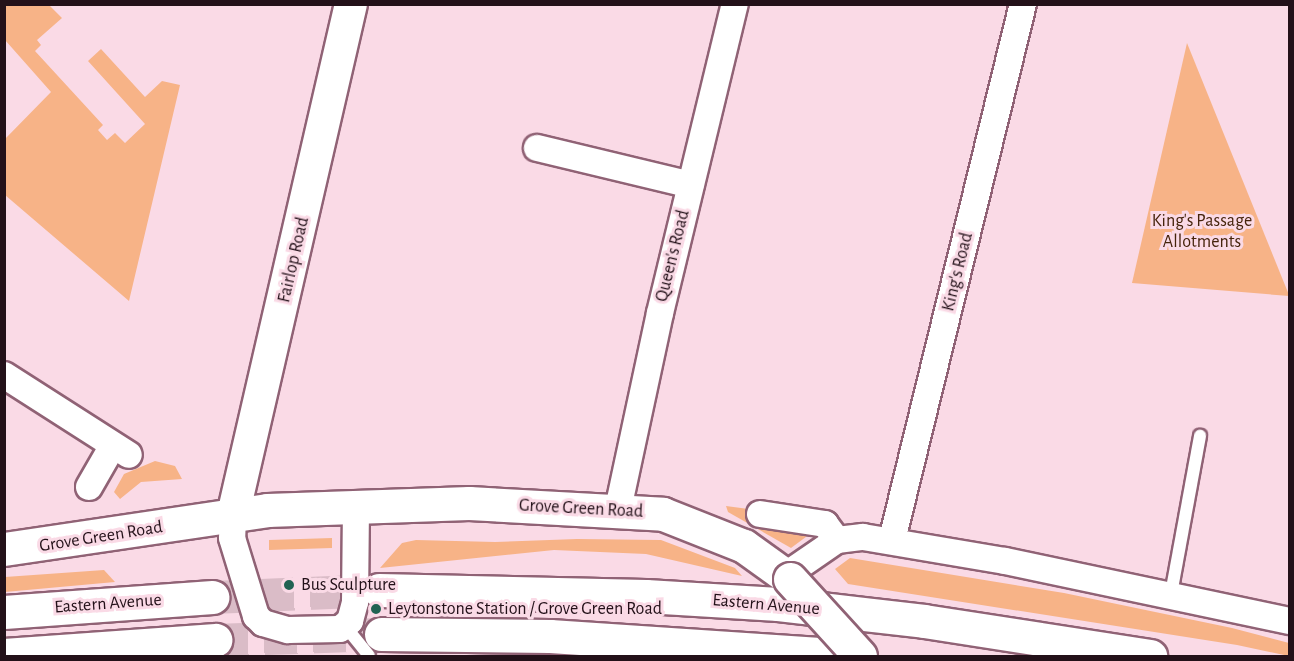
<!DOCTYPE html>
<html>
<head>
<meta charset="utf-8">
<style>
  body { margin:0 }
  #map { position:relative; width:1294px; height:661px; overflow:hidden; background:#fadae6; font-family:"Alegreya Sans",sans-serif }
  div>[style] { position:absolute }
  .green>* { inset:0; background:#f7b387 }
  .trunk-tunnel>* { height:33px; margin-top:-16.5px; transform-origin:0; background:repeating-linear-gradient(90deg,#dabcc7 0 33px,transparent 0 49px) }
  .roads { filter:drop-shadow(2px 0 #906275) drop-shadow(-2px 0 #906275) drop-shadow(0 2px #906275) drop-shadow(0 -2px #906275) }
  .service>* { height:12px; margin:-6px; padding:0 6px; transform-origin:6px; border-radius:6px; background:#fff }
  .minor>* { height:26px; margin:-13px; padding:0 13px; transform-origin:13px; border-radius:13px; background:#fff }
  .tertiary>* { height:32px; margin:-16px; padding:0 16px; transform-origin:16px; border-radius:16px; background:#fff }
  .primary>* { height:33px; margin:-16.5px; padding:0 16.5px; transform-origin:16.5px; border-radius:16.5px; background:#fff }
  .trunk>* { height:33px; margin:-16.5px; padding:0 16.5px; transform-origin:16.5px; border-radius:16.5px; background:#fff }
  .bridges { filter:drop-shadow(2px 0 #906275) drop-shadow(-2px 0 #906275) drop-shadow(0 2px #906275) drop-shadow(0 -2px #906275) }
  .primary-bridge>* { height:33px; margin:-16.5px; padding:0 16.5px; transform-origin:16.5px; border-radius:16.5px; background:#fff }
  .dots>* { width:16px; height:16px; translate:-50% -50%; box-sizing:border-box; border:3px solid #fadae6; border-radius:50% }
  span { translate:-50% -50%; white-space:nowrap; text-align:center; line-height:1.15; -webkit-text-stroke:6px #fadae6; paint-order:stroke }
  .park-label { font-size:18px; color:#45230b }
  .street-label { font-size:18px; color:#231119 }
  .poi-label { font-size:18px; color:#231119 }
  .left { translate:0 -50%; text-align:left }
  .frame { position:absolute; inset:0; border:6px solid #231119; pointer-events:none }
</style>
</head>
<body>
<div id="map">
  <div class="green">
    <i style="clip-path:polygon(5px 4px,49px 5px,62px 18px,37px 40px,41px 45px,35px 51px,103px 125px,98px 130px,107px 140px,115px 133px,125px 143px,145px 124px,88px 61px,101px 49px,145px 97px,162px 81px,180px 85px,129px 301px,5px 195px,5px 139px,51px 92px,5px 40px)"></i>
    <i style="clip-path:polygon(1187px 43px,1289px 295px,1289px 296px,1132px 283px)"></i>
    <i style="clip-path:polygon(155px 461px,175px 466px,182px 479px,141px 482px,120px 499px,114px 492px,124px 474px)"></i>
    <i style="clip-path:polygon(726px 506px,756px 510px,814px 531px,791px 548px,728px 512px)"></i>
    <i style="clip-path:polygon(332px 538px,332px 548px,269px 550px,269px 540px)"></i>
    <i style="clip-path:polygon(577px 539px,661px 540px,735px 568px,742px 576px,646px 554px,554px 550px,380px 568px,402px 543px,416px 540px,495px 542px)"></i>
    <i style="clip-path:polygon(850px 558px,1064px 593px,1232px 628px,1289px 643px,1289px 656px,1237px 645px,848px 584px,835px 569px)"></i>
    <i style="clip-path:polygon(104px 570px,115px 582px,5px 592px,5px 577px)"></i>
  </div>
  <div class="trunk-tunnel">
    <i style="left:212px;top:597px;width:167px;rotate:-2.4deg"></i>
    <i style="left:215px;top:640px;width:166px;rotate:-2.1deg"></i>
  </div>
  <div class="roads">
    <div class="service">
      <i style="left:1171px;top:594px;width:161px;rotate:-79.6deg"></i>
      <i style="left:345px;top:626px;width:38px;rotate:51deg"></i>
    </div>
    <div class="minor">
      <i style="left:537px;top:148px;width:158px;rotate:13.5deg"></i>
      <i style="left:4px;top:375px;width:148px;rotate:32.6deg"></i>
      <i style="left:89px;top:487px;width:46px;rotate:-60.1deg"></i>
      <i style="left:618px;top:509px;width:200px;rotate:-77.9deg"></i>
      <i style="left:660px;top:313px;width:318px;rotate:-76.4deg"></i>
      <i style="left:760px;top:514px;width:66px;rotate:8.7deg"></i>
      <i style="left:825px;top:524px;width:20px;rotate:53deg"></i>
      <i style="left:233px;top:515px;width:23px;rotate:92deg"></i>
      <i style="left:232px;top:538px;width:82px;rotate:72.9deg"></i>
      <i style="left:256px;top:616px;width:10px;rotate:45deg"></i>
      <i style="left:263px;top:623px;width:26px;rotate:16deg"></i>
      <i style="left:288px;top:630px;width:52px;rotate:-1.1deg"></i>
      <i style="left:340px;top:629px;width:13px;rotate:-39deg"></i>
      <i style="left:350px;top:621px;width:20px;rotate:-75deg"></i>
      <i style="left:355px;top:602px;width:97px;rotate:-89.4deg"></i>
      <i style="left:892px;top:540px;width:552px;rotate:-76.27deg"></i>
      <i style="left:786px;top:575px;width:62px;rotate:-34.5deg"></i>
      <i style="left:837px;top:540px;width:26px;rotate:-7deg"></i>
      <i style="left:863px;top:537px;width:144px;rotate:9.6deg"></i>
      <i style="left:1005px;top:561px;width:291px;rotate:11.9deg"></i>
    </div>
    <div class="tertiary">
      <i style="left:233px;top:515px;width:524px;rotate:-77deg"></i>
    </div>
    <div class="primary">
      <i style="left:4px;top:549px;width:266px;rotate:-8.4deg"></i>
      <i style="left:267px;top:510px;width:202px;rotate:-2deg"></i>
      <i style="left:469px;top:503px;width:194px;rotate:3.2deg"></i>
      <i style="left:663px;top:514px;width:87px;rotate:21.6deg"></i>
      <i style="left:744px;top:546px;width:57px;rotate:35.7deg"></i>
    </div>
    <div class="trunk">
      <i style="left:379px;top:590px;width:267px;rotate:1.3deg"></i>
      <i style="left:646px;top:596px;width:132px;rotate:3.5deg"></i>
      <i style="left:778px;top:604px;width:147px;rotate:6.6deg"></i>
      <i style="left:924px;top:621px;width:229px;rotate:8.8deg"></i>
      <i style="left:4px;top:612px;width:209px;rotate:-4.1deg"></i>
      <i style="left:381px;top:634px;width:169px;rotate:0.7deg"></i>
      <i style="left:550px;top:636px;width:300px;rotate:3.8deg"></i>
      <i style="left:4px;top:655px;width:212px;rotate:-4.1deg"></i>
    </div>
  </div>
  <div class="bridges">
    <div class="primary-bridge">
      <i style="left:790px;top:579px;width:104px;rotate:47.7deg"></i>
    </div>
  </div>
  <div class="dots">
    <i style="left:289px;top:585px;background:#216353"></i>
    <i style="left:376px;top:609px;background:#216353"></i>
  </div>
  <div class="park-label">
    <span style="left:1202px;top:232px">King's Passage<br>Allotments</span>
  </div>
  <div class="street-label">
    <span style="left:673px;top:256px;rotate:-76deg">Queen's Road</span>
    <span style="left:294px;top:260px;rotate:-77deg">Fairlop Road</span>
    <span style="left:958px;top:272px;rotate:-76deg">King's Road</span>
    <span style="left:581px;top:509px;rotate:3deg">Grove Green Road</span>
    <span style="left:101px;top:537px;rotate:-9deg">Grove Green Road</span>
    <span style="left:108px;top:604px;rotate:-4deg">Eastern Avenue</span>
    <span style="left:766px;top:605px;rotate:5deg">Eastern Avenue</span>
  </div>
  <div class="poi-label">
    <span class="left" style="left:301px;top:585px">Bus Sculpture</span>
    <span class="left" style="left:388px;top:609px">Leytonstone Station / Grove Green Road</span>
  </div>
  <div class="frame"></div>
</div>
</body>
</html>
